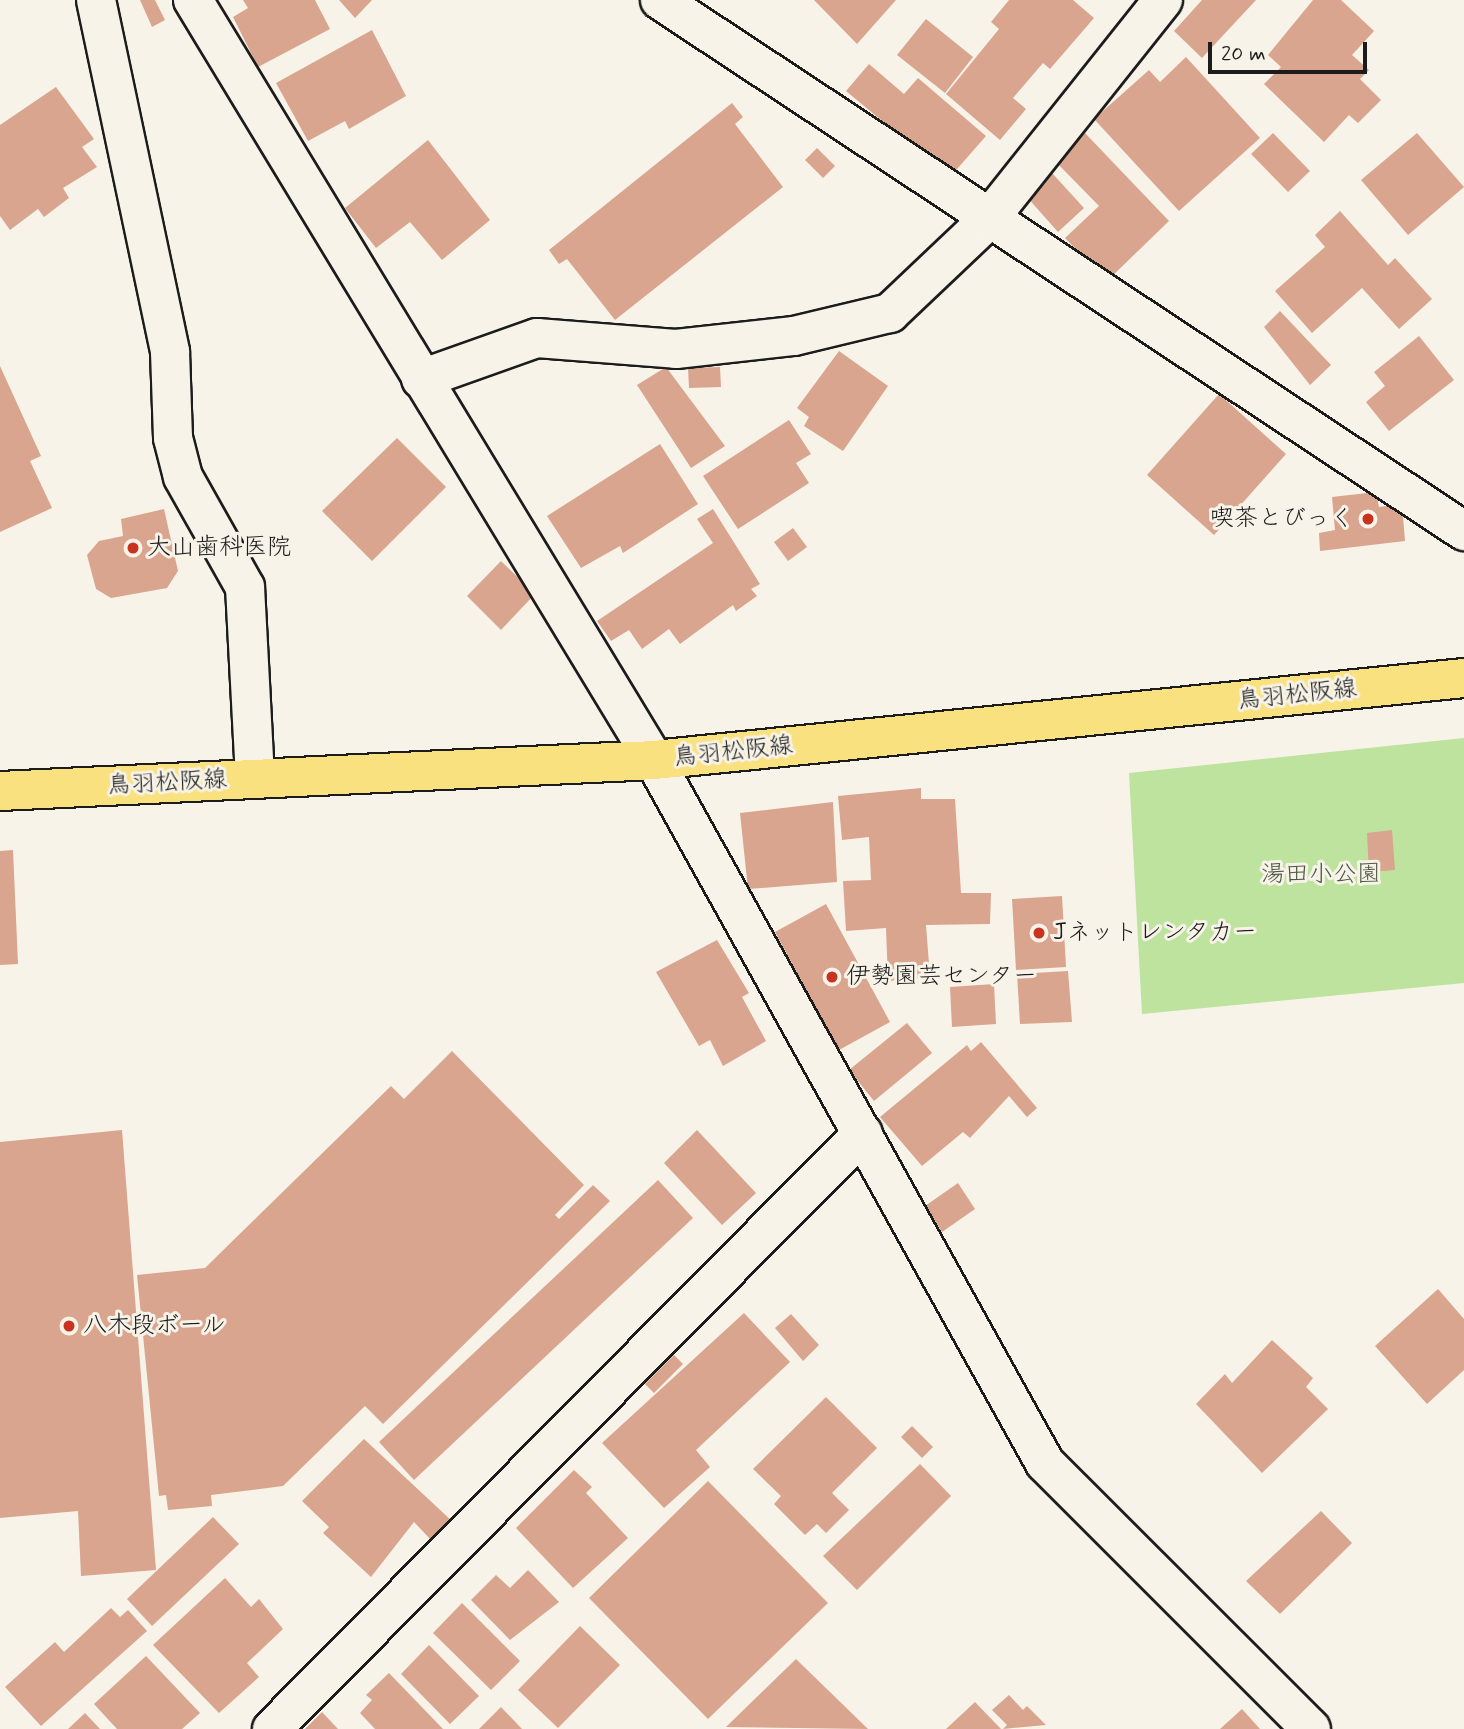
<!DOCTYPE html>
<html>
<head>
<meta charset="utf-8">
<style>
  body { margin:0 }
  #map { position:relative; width:1464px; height:1729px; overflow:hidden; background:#f7f3e8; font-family:Mynerve,"Klee One",sans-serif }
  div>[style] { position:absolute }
  .green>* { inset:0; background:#bde39e }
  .building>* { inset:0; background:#d9a58e }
  .roads { filter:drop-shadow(2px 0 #1c1c1c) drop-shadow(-2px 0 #1c1c1c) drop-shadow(0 2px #1c1c1c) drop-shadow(0 -2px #1c1c1c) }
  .minor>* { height:38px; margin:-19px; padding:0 19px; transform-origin:19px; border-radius:19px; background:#f7f3e8 }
  .major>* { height:38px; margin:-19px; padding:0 19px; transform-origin:19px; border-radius:19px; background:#fae180 }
  .dots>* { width:19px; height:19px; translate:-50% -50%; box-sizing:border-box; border:4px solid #f7f3e8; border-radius:50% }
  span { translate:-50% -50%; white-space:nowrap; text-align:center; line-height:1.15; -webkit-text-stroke:6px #f7f3e8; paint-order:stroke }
  .poi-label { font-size:24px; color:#1c1c1c }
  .right { translate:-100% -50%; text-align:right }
  .left { translate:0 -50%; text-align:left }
  .street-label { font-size:24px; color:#1c1c1c }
  .park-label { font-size:24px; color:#4c5843 }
  .scale { position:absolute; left:1208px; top:42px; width:159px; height:32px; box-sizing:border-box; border:4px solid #1c1c1c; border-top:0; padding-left:9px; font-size:21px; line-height:24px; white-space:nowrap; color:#1c1c1c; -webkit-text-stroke:5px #f7f3e8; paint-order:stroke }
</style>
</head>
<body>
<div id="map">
  <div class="green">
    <i style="clip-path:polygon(1464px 738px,1464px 983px,1142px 1014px,1129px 773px)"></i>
  </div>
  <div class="building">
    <i style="clip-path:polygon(140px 0,155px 0,165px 20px,152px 27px)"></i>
    <i style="clip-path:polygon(243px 0,315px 0,330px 29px,258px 67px,233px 17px,248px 8px)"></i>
    <i style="clip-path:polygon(339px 0,372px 0,355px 18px)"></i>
    <i style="clip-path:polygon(814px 0,896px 0,857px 44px)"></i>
    <i style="clip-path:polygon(1009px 0,1073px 0,1094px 18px,1050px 69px,1043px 63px,1013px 98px,1026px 109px,1000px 140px,946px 94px,999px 29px,991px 22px)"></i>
    <i style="clip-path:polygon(1202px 0,1256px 0,1202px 58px,1174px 31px)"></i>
    <i style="clip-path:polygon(1313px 0,1341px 0,1374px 31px,1352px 55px,1369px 70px,1360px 79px,1381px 100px,1358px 123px,1349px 115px,1324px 142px,1264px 84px,1281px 67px,1268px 55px)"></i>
    <i style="clip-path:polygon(926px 19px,973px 57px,945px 93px,897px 55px)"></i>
    <i style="clip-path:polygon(372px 30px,406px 96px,349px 129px,345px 121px,308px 141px,276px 83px)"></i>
    <i style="clip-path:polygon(1186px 57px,1260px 138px,1179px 211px,1094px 119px,1149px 70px,1160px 82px)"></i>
    <i style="clip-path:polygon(869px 64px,904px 94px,918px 78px,986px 136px,950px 177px,846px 91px)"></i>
    <i style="clip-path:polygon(56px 87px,94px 139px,82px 147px,97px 167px,63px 188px,69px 198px,44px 217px,38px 209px,10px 230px,0 216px,0 125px)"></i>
    <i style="clip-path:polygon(732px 103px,743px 117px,735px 124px,783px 187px,615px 320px,567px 259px,559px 264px,549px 250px)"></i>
    <i style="clip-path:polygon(1085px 133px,1169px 221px,1107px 281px,1065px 238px,1099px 206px,1055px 161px)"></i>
    <i style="clip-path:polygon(1273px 133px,1310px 171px,1288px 192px,1251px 154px)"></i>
    <i style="clip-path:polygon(1417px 133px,1464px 187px,1408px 235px,1361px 180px)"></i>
    <i style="clip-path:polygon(428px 140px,490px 220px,442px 260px,410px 222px,376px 248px,345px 208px)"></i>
    <i style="clip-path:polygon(817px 148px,835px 166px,823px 178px,805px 160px)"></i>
    <i style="clip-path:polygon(1052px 173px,1084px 208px,1058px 232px,1026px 196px)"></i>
    <i style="clip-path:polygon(1340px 211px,1388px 265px,1395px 258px,1432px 299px,1399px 329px,1362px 288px,1312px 333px,1275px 291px,1325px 247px,1315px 235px)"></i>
    <i style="clip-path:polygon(1280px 311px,1331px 365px,1310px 385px,1264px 327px)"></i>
    <i style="clip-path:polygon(1419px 336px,1454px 380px,1389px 431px,1366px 402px,1385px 386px,1374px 372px)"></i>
    <i style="clip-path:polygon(839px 351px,888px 386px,843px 451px,804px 426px,809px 417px,797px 408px)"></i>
    <i style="clip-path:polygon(0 366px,41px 456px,30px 461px,52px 508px,0 532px)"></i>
    <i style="clip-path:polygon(666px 367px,725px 446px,691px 468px,637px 385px)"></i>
    <i style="clip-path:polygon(720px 367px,721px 387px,689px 388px,688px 368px)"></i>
    <i style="clip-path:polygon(1219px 394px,1286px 454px,1214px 535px,1147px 475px)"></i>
    <i style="clip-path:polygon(789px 420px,811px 454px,796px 463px,809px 483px,738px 529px,703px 476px)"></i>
    <i style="clip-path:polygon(397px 438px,446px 487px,372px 561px,322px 511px)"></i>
    <i style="clip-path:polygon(660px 444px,698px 504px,623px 553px,620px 546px,581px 568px,547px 516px)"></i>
    <i style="clip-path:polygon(1376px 492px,1379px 507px,1402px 504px,1405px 541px,1320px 551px,1319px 533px,1335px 530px,1332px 497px)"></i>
    <i style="clip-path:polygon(164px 509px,178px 571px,167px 588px,111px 598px,96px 589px,87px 555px,99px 541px,123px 536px,121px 519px)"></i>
    <i style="clip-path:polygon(713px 509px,760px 584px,751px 589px,757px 596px,736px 611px,733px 605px,680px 644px,669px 629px,642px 649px,629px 630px,611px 641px,597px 621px,713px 543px,697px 519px)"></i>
    <i style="clip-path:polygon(793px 528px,807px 547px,788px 561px,774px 542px)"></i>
    <i style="clip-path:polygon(501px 561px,535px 594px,501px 630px,467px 596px)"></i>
    <i style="clip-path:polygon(921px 788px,921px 799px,955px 799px,961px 893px,991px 893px,990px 924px,926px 925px,930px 977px,888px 981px,886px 928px,846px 931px,843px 881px,871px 880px,869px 837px,842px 840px,838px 796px)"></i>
    <i style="clip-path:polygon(833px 802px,837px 882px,748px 889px,740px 813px)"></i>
    <i style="clip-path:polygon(1392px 830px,1395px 870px,1369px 872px,1367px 833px)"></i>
    <i style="clip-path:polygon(13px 850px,18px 964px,0 965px,0 851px)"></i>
    <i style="clip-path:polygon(1062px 896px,1066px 967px,1016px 970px,1012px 899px)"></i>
    <i style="clip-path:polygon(826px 904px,890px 1022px,839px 1050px,775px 932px)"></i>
    <i style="clip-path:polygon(717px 940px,749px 993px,742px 997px,766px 1041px,723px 1066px,710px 1040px,699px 1046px,656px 972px)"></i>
    <i style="clip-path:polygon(1068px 971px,1072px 1022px,1020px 1024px,1017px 974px)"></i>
    <i style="clip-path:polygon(994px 984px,996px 1024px,952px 1027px,950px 987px)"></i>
    <i style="clip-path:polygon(907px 1023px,932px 1053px,874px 1101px,849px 1070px)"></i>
    <i style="clip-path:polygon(981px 1042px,1037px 1108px,1027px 1117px,1009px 1096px,970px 1138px,963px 1132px,922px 1166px,880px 1117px,967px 1045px,971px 1051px)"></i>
    <i style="clip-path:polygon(452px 1051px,584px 1185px,555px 1215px,559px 1219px,593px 1185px,610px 1201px,383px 1424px,365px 1406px,283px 1486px,211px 1495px,212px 1506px,168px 1510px,166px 1495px,159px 1496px,137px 1275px,205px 1268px,391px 1086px,404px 1099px)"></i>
    <i style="clip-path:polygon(122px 1130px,156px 1570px,81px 1576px,78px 1511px,0 1518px,0 1142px)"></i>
    <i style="clip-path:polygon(697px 1130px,756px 1193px,722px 1225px,664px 1163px)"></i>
    <i style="clip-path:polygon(658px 1180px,693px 1218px,414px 1480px,379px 1442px)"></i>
    <i style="clip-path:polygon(958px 1183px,975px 1209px,942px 1232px,925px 1206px)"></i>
    <i style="clip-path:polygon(1438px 1289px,1464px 1319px,1464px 1370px,1427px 1404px,1375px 1346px)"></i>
    <i style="clip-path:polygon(744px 1313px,790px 1362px,696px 1450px,710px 1467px,664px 1508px,602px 1443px)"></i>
    <i style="clip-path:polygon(791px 1314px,819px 1345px,803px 1361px,775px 1328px)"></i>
    <i style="clip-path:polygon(1272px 1340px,1313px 1378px,1306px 1387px,1328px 1409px,1262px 1473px,1196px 1404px,1225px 1374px,1232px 1383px)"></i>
    <i style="clip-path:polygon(674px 1355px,683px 1364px,654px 1393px,645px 1384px)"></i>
    <i style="clip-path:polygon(826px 1397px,877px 1448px,832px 1493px,849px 1510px,826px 1533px,817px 1524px,805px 1535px,774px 1504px,781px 1496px,753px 1469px)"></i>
    <i style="clip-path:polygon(912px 1426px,933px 1447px,922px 1458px,901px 1437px)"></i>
    <i style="clip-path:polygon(364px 1439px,453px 1522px,433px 1542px,414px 1522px,371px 1577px,323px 1533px,329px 1527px,302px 1501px)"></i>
    <i style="clip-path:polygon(920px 1464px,951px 1496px,857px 1590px,823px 1556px)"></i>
    <i style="clip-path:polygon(574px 1470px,592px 1487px,586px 1493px,628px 1538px,573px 1588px,516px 1528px)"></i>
    <i style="clip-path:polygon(708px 1481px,828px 1603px,708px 1719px,589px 1598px)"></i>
    <i style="clip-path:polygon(1321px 1511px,1352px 1543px,1280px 1614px,1246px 1581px)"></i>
    <i style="clip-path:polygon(213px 1517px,239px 1544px,152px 1626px,127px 1599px)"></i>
    <i style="clip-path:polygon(528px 1570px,559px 1602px,510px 1640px,471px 1600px,496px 1575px,510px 1588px)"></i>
    <i style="clip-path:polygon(225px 1578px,251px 1607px,259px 1599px,283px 1629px,247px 1663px,259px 1677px,219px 1713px,153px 1645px)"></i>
    <i style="clip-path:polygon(462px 1603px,520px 1661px,491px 1690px,433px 1633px)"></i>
    <i style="clip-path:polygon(111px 1608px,120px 1617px,128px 1610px,147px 1631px,41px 1726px,5px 1687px,55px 1642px,64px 1652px)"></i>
    <i style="clip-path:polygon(580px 1626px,620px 1665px,558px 1728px,518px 1690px)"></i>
    <i style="clip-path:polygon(429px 1645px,479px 1696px,450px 1724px,401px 1674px)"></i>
    <i style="clip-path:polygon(146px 1656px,200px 1713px,182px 1729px,117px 1729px,94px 1704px)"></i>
    <i style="clip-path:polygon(796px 1659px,868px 1729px,726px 1727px)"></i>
    <i style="clip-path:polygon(389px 1673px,443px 1729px,375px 1729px,360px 1713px,372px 1700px,366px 1695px)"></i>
    <i style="clip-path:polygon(1009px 1695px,1023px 1710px,1027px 1706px,1046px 1725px,1003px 1729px,1007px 1725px,992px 1710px)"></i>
    <i style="clip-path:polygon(975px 1702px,1001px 1729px,946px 1729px)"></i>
    <i style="clip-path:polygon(501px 1707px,522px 1729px,479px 1729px)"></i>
    <i style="clip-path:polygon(1242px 1709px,1260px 1729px,1220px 1729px)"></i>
    <i style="clip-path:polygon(322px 1712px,338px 1729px,305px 1729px)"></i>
    <i style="clip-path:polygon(85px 1713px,100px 1729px,68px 1729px)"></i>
  </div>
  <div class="roads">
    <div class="minor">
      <i style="left:96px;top:0;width:360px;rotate:78.1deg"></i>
      <i style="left:170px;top:352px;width:86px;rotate:88deg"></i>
      <i style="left:173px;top:438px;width:40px;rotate:75.6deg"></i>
      <i style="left:183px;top:477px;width:126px;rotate:60.6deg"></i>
      <i style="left:245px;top:587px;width:192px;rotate:87deg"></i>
      <i style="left:193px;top:0;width:889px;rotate:58.76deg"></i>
      <i style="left:654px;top:760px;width:804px;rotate:60.92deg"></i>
      <i style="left:1045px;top:1463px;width:376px;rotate:45deg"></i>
      <i style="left:660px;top:0;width:964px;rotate:33.44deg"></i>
      <i style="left:421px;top:379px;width:123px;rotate:-19.5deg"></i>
      <i style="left:537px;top:338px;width:139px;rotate:4.5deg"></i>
      <i style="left:676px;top:349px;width:119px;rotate:-6.3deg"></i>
      <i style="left:794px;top:336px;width:99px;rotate:-13.5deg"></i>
      <i style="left:890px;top:313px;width:135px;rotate:-43.5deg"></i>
      <i style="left:988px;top:220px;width:281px;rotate:-51.5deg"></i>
      <i style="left:272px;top:1729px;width:839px;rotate:-45.24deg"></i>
    </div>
    <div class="major">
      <i style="left:0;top:791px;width:655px;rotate:-2.71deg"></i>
      <i style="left:654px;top:760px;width:814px;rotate:-5.78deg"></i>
    </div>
  </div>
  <div class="dots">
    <i style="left:1368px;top:519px;background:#c8321e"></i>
    <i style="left:133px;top:548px;background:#c8321e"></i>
    <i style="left:1039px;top:933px;background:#c8321e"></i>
    <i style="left:832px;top:977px;background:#c8321e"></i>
    <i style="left:69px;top:1326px;background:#c8321e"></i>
  </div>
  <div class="poi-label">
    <span class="right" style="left:1354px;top:519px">喫茶とびっく</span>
    <span class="left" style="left:147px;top:548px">大山歯科医院</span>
    <span class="left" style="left:1053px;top:933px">Jネットレンタカー</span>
    <span class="left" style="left:846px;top:977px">伊勢園芸センター</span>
    <span class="left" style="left:83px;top:1326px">八木段ボール</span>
  </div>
  <div class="street-label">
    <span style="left:1297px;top:695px;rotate:-6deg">鳥羽松阪線</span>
    <span style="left:733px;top:752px;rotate:-6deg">鳥羽松阪線</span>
    <span style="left:167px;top:783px;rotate:-3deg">鳥羽松阪線</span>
  </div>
  <div class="park-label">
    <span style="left:1321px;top:875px">湯田小公園</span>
  </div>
  <div class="scale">20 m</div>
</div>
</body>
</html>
